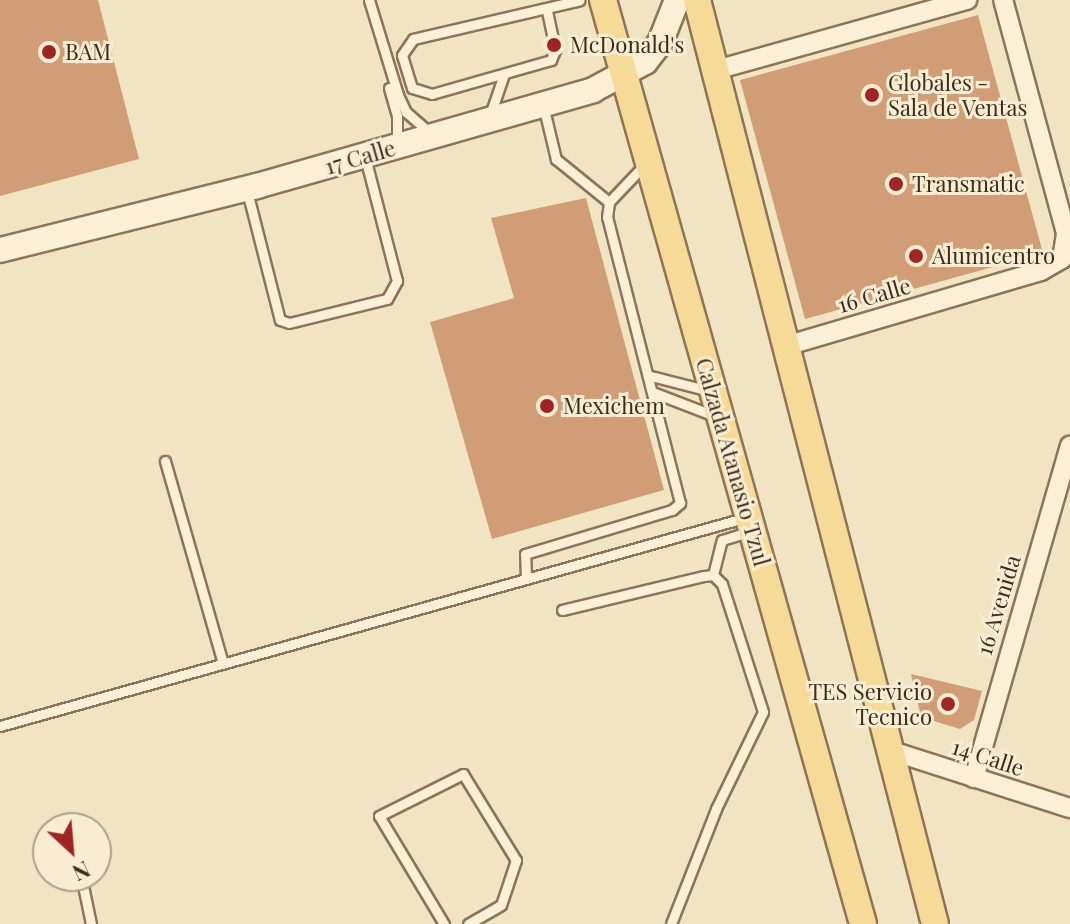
<!DOCTYPE html>
<html>
<head>
<meta charset="utf-8">
<style>
  body { margin:0 }
  #map { position:relative; width:1070px; height:924px; overflow:hidden; background:#f1e4c2; font-family:"Playfair Display",serif }
  div>[style] { position:absolute }
  .building>* { inset:0; background:#d19d76 }
  .roads { filter:drop-shadow(2px 0 #8c7458) drop-shadow(-2px 0 #8c7458) drop-shadow(0 2px #8c7458) drop-shadow(0 -2px #8c7458) }
  .lane>* { height:9px; margin:-4.5px; padding:0 4.5px; transform-origin:4.5px; border-radius:4.5px; background:#fbf0d6 }
  .street>* { height:18px; margin:-9px; padding:0 9px; transform-origin:9px; border-radius:9px; background:#fbf0d6 }
  .secondary>* { height:24px; margin:-12px; padding:0 12px; transform-origin:12px; border-radius:12px; background:#fbf0d6 }
  .primary>* { height:26px; margin:-13px; padding:0 13px; transform-origin:13px; border-radius:13px; background:#f6da98 }
  .dots>* { width:22px; height:22px; translate:-50% -50%; box-sizing:border-box; border:4px solid #f8edd2; border-radius:50% }
  span { translate:-50% -50%; white-space:nowrap; text-align:center; line-height:1.15; -webkit-text-stroke:6px #f8edd2; paint-order:stroke }
  .poi-label { font-size:22px; color:#3b2c1d }
  .left { translate:0 -50%; text-align:left }
  .right { translate:-100% -50%; text-align:right }
  .street-label { font-size:22px; color:#3b2c1d }
  .north { position:absolute; left:32px; top:812px; width:80px; height:80px; box-sizing:border-box; background:#f8edd2; border:2px solid #aca08a; border-radius:50%; rotate:154deg; font-size:22px; font-weight:700; line-height:32px; text-align:center; color:#3b2c1d }
  .north::after { content:''; display:block; margin:auto; width:28px; height:36px; background:#9f2524; clip-path:polygon(50% 0,100% 100%,50% 72%,0 100%) }
</style>
</head>
<body>
<div id="map">
  <div class="building">
    <i style="clip-path:polygon(0 0,98px 0,139px 159px,0 196px)"></i>
    <i style="clip-path:polygon(978px 15px,1043px 253px,805px 319px,740px 80px)"></i>
    <i style="clip-path:polygon(586px 198px,664px 490px,492px 539px,430px 322px,514px 298px,491px 218px)"></i>
    <i style="clip-path:polygon(911px 674px,982px 691px,974px 720px,960px 729px,921px 717px)"></i>
  </div>
  <div class="roads">
    <div class="lane">
      <i style="left:369px;top:0;width:99px;rotate:73deg"></i>
      <i style="left:398px;top:95px;width:19px;rotate:65deg"></i>
      <i style="left:406px;top:112px;width:30px;rotate:41deg"></i>
      <i style="left:547px;top:11px;width:40px;rotate:78deg"></i>
      <i style="left:555px;top:50px;width:11px;rotate:112deg"></i>
      <i style="left:551px;top:60px;width:124px;rotate:164.1deg"></i>
      <i style="left:432px;top:94px;width:21px;rotate:-163deg"></i>
      <i style="left:412px;top:88px;width:34px;rotate:-107deg"></i>
      <i style="left:402px;top:55px;width:19px;rotate:-55deg"></i>
      <i style="left:413px;top:39px;width:171px;rotate:-13.1deg"></i>
      <i style="left:389px;top:88px;width:29px;rotate:74deg"></i>
      <i style="left:397px;top:116px;width:28px;rotate:90deg"></i>
      <i style="left:543px;top:105px;width:56px;rotate:76.5deg"></i>
      <i style="left:556px;top:159px;width:68px;rotate:39.1deg"></i>
      <i style="left:490px;top:115px;width:43px;rotate:-71.1deg"></i>
      <i style="left:247px;top:191px;width:133px;rotate:75.7deg"></i>
      <i style="left:280px;top:320px;width:9px;rotate:18deg"></i>
      <i style="left:289px;top:323px;width:101px;rotate:-13.8deg"></i>
      <i style="left:387px;top:299px;width:21px;rotate:-61deg"></i>
      <i style="left:397px;top:281px;width:128px;rotate:-104.5deg"></i>
      <i style="left:651px;top:376px;width:61px;rotate:14.3deg"></i>
      <i style="left:655px;top:393px;width:64px;rotate:21deg"></i>
      <i style="left:165px;top:461px;width:210px;rotate:74deg"></i>
      <i style="left:713px;top:575px;width:36px;rotate:-76deg"></i>
      <i style="left:722px;top:540px;width:27px;rotate:-17deg"></i>
      <i style="left:526px;top:578px;width:24px;rotate:-92deg"></i>
      <i style="left:525px;top:554px;width:153px;rotate:-16.7deg"></i>
      <i style="left:672px;top:510px;width:11px;rotate:-41deg"></i>
      <i style="left:680px;top:503px;width:295px;rotate:-104.3deg"></i>
      <i style="left:607px;top:217px;width:15px;rotate:-82deg"></i>
      <i style="left:609px;top:202px;width:52px;rotate:-46.5deg"></i>
      <i style="left:562px;top:610px;width:146px;rotate:-13.5deg"></i>
      <i style="left:704px;top:576px;width:9px;rotate:-6deg"></i>
      <i style="left:713px;top:575px;width:13px;rotate:45deg"></i>
      <i style="left:722px;top:584px;width:134px;rotate:72.2deg"></i>
      <i style="left:763px;top:712px;width:108px;rotate:115.9deg"></i>
      <i style="left:716px;top:809px;width:123px;rotate:111.4deg"></i>
      <i style="left:0;top:726px;width:773px;rotate:-15.62deg"></i>
      <i style="left:81px;top:876px;width:49px;rotate:78.2deg"></i>
      <i style="left:444px;top:924px;width:126px;rotate:-121deg"></i>
      <i style="left:379px;top:816px;width:94px;rotate:-26.6deg"></i>
      <i style="left:463px;top:774px;width:101px;rotate:58.4deg"></i>
      <i style="left:516px;top:860px;width:47px;rotate:108.4deg"></i>
      <i style="left:501px;top:905px;width:38px;rotate:150deg"></i>
    </div>
    <div class="street">
      <i style="left:716px;top:70px;width:261px;rotate:-15.6deg"></i>
      <i style="left:789px;top:345px;width:263px;rotate:-16.4deg"></i>
      <i style="left:1041px;top:271px;width:24px;rotate:-30deg"></i>
      <i style="left:1062px;top:259px;width:26px;rotate:-81deg"></i>
      <i style="left:1066px;top:233px;width:241px;rotate:-105.1deg"></i>
      <i style="left:892px;top:751px;width:187px;rotate:17.8deg"></i>
      <i style="left:974px;top:778px;width:346px;rotate:-73.9deg"></i>
    </div>
    <div class="secondary">
      <i style="left:0;top:250px;width:265px;rotate:-14deg"></i>
      <i style="left:257px;top:186px;width:349px;rotate:-15.9deg"></i>
      <i style="left:593px;top:90px;width:59px;rotate:-28.3deg"></i>
      <i style="left:645px;top:62px;width:24px;rotate:-52deg"></i>
      <i style="left:660px;top:43px;width:46px;rotate:-68.4deg"></i>
    </div>
    <div class="primary">
      <i style="left:603px;top:0;width:960px;rotate:74.28deg"></i>
      <i style="left:697px;top:0;width:954px;rotate:75.56deg"></i>
    </div>
  </div>
  <div class="dots">
    <i style="left:554px;top:45px;background:#9f2524"></i>
    <i style="left:49px;top:52px;background:#9f2524"></i>
    <i style="left:872px;top:95px;background:#9f2524"></i>
    <i style="left:896px;top:184px;background:#9f2524"></i>
    <i style="left:916px;top:256px;background:#9f2524"></i>
    <i style="left:547px;top:406px;background:#9f2524"></i>
    <i style="left:948px;top:704px;background:#9f2524"></i>
  </div>
  <div class="poi-label">
    <span class="left" style="left:570px;top:45px">McDonald's</span>
    <span class="left" style="left:65px;top:52px">BAM</span>
    <span class="left" style="left:888px;top:95px">Globales -<br>Sala de Ventas</span>
    <span class="left" style="left:912px;top:184px">Transmatic</span>
    <span class="left" style="left:932px;top:256px">Alumicentro</span>
    <span class="left" style="left:563px;top:406px">Mexichem</span>
    <span class="right" style="left:932px;top:704px">TES Servicio<br>Tecnico</span>
  </div>
  <div class="street-label">
    <span style="left:360px;top:157px;rotate:-16deg">17 Calle</span>
    <span style="left:874px;top:295px;rotate:-16deg">16 Calle</span>
    <span style="left:733px;top:462px;rotate:74deg">Calzada Atanasio Tzul</span>
    <span style="left:998px;top:605px;rotate:-73deg">16 Avenida</span>
    <span style="left:988px;top:757px;rotate:18deg">14 Calle</span>
  </div>
  <div class="north">N</div>
</div>
</body>
</html>
